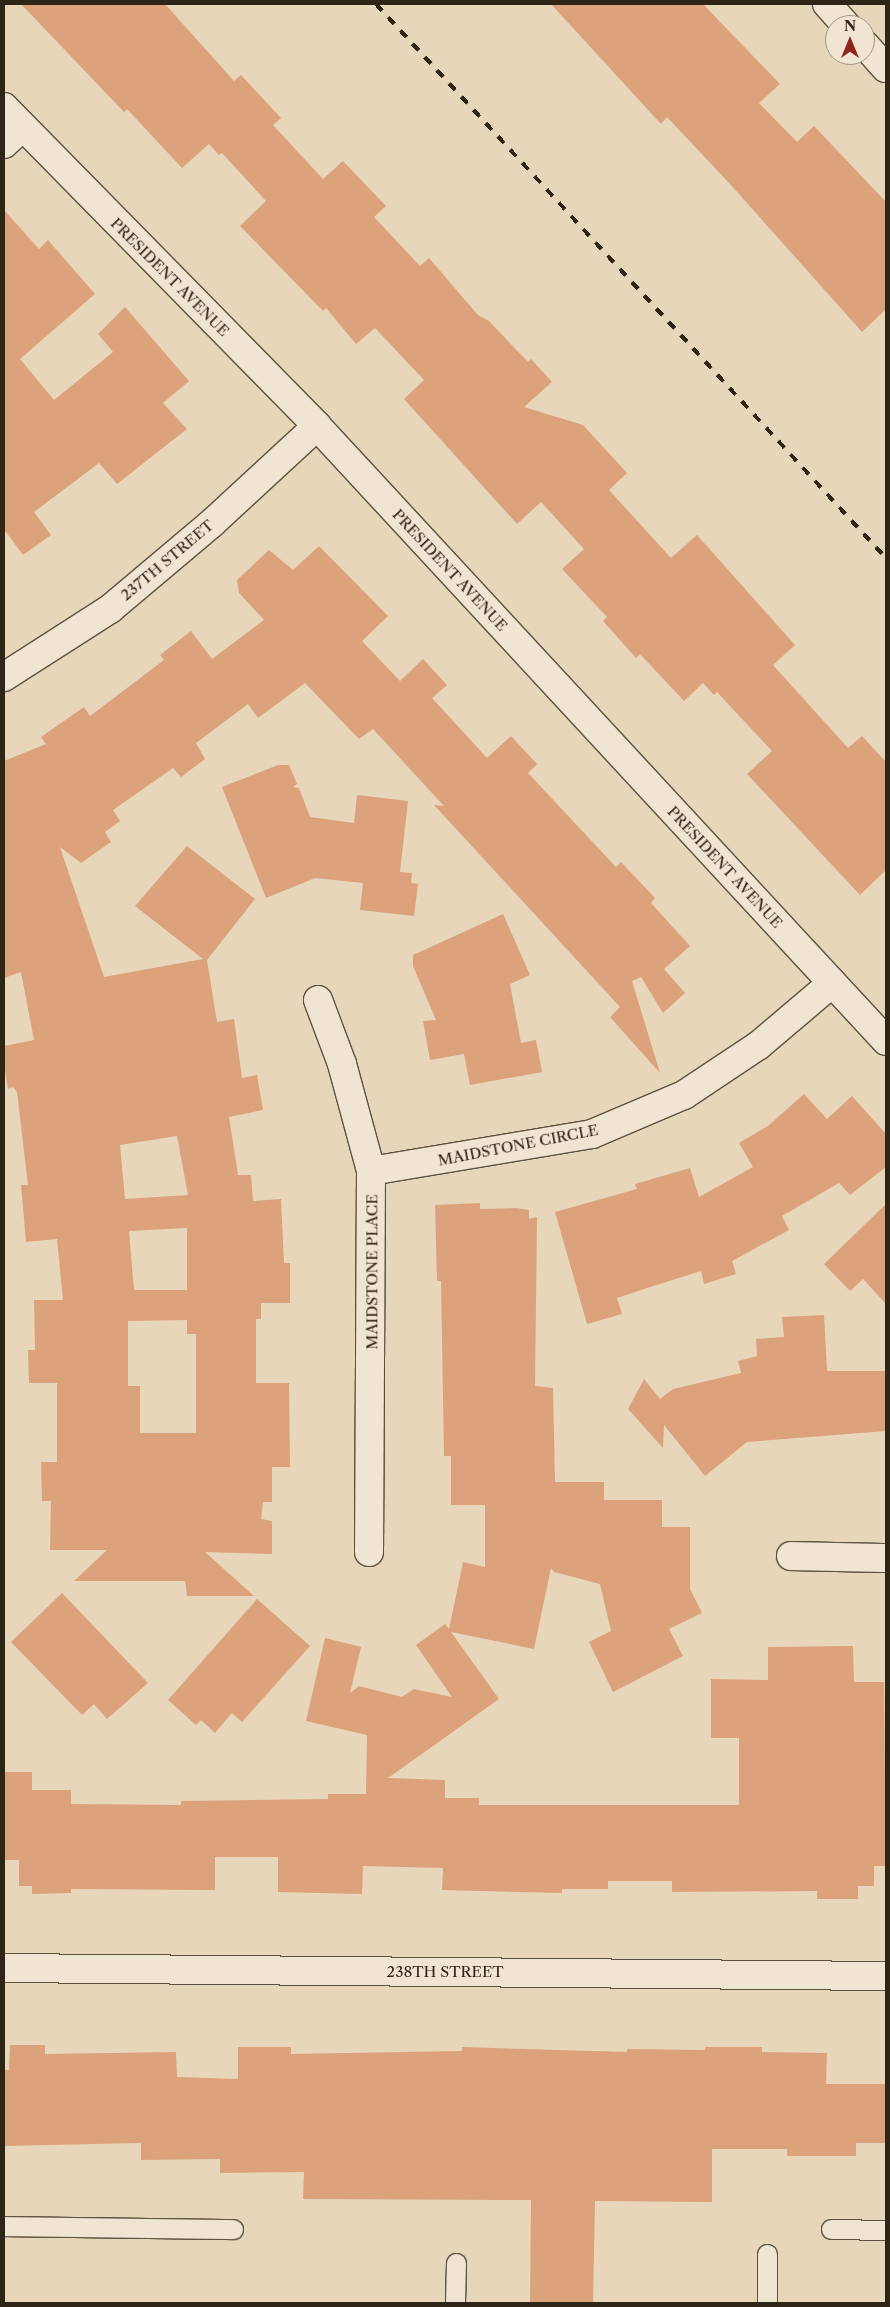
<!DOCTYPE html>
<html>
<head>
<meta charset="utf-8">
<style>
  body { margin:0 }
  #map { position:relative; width:890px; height:2307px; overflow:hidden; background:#e8d6ba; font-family:"Libre Caslon Text",serif }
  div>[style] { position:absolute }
  .building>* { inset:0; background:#dba27b }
  .roads { filter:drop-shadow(1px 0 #5d5140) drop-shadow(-1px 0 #5d5140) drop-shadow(0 1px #5d5140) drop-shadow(0 -1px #5d5140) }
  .service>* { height:19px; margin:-9.5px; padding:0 9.5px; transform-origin:9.5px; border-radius:9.5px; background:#f0e4d2 }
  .minor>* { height:28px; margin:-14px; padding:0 14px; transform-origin:14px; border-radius:14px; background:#f0e4d2 }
  .rail>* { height:4px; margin-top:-2px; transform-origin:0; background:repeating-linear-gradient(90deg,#2f2517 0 9px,transparent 0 18px) }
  span { translate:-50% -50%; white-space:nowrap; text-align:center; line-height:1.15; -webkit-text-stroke:4.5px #f0e4d2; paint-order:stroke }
  .street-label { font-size:15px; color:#2f2517 }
  .frame { position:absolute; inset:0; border:5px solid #2f2517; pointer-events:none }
  .north { position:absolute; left:825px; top:15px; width:50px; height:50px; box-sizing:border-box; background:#f0e4d2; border:1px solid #a39887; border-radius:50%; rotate:0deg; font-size:14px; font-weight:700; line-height:20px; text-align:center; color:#2f2517 }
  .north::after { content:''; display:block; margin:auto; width:18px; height:22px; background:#8f2418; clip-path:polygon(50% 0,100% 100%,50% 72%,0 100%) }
</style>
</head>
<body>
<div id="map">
  <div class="building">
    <i style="clip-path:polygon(21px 4px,165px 4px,234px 81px,241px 75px,281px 118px,273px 125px,323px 179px,343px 161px,386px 206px,374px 217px,420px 266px,429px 258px,478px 315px,489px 321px,528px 362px,531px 359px,552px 382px,524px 407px,583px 425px,627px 473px,609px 490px,671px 558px,697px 535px,795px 645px,773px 665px,848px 748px,862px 736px,886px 762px,886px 870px,860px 895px,747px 774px,772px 751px,717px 692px,714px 695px,703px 683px,684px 701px,640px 654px,636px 658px,603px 621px,607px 617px,562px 569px,584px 549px,541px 502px,517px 524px,404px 399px,424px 380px,375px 328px,356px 344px,326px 308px,323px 311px,240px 226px,266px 201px,222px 153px,219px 155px,209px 144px,182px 168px,127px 109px,124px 112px)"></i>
    <i style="clip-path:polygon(551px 4px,703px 4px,780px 84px,759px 103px,797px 142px,814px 126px,886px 202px,886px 309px,862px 332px,730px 184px,667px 117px,661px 124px)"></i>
    <i style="clip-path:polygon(4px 210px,39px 249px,48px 240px,95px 294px,20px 359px,54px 400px,113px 352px,98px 334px,125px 307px,189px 381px,163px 403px,187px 429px,117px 484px,99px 463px,34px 512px,51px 535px,23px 555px,6px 532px,4px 533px)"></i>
    <i style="clip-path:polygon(evenodd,319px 546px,388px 616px,362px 641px,400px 681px,423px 659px,447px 685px,432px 698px,487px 758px,511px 736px,537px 764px,528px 773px,616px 867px,621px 862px,655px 898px,651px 903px,690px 946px,664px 969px,685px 993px,663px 1013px,641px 977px,632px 981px,660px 1073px,610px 1017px,620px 1007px,434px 805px,444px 806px,373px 729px,359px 739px,305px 683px,258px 718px,248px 704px,196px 743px,205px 759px,181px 777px,173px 768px,113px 810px,120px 821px,105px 832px,111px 842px,81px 863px,60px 847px,104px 977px,203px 959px,135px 906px,187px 846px,255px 899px,207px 960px,217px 1022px,234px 1019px,242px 1078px,257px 1075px,263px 1110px,229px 1117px,238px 1175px,251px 1175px,253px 1201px,281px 1199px,284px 1263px,290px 1263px,290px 1303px,261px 1303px,261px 1319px,256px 1319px,256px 1383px,289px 1383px,290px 1467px,272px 1467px,272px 1502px,263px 1502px,261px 1519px,272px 1521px,272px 1554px,205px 1552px,254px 1596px,187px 1596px,185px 1581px,74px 1581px,107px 1550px,50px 1550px,51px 1501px,42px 1501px,41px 1462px,57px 1462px,57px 1383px,29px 1383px,28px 1350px,35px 1350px,34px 1300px,63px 1300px,57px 1239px,26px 1242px,21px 1185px,28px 1185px,17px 1092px,13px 1087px,8px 1089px,4px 1064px,4px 1046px,34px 1040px,21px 972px,4px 978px,4px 761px,46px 744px,41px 737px,84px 707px,90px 716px,164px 660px,160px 655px,191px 631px,212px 659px,264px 620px,239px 593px,237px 580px,269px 550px,293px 570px,319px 546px,177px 1136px,188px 1195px,125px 1199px,120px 1145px,177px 1136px,319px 546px,187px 1228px,187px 1290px,134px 1290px,129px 1231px,187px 1228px,319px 546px,187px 1320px,187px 1334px,196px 1334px,196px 1433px,140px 1433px,140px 1386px,128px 1386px,128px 1321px,187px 1320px)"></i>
    <i style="clip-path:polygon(278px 765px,289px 765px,297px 784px,293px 787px,299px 788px,310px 817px,354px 823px,357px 795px,408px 801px,400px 872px,412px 873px,411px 883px,418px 884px,414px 916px,360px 910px,363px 883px,315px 878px,266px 898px,222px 787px)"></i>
    <i style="clip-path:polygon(503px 914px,530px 975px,510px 984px,521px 1043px,536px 1040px,542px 1072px,470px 1085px,464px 1054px,430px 1060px,423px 1021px,436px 1020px,413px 966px,413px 955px)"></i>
    <i style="clip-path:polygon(804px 1094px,827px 1119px,852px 1096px,886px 1134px,886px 1167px,850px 1195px,839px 1183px,782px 1216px,789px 1230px,732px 1261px,736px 1274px,704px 1284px,701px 1271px,647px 1288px,617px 1298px,622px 1314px,587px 1324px,555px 1212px,637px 1189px,635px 1184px,690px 1168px,699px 1197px,753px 1167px,739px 1143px,768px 1126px)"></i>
    <i style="clip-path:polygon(480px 1203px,480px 1209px,517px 1208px,529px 1210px,529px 1219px,537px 1217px,535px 1386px,553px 1388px,555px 1482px,604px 1482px,604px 1500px,662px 1500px,662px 1527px,690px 1527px,690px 1589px,702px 1613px,669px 1629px,683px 1656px,613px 1692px,589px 1642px,611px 1631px,600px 1584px,554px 1572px,551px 1568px,534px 1649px,451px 1632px,499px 1699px,388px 1778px,445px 1780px,445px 1798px,479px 1798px,479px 1805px,739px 1805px,739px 1738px,711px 1738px,711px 1679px,768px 1680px,768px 1647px,853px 1646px,854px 1682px,884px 1682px,886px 1866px,874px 1866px,874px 1886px,858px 1886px,858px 1899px,817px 1899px,817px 1891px,672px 1892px,672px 1881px,608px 1881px,608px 1889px,562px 1889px,562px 1893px,442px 1890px,443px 1868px,363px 1866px,362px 1894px,278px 1892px,278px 1857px,215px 1857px,215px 1890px,71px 1889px,71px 1893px,32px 1894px,32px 1886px,19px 1886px,19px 1860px,4px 1860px,4px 1772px,32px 1772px,32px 1790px,71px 1790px,71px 1804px,181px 1805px,181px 1801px,328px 1799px,328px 1794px,366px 1794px,367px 1735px,306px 1721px,325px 1638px,361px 1647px,350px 1693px,359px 1686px,402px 1697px,414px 1689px,452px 1697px,416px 1645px,445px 1624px,449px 1629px,463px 1562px,485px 1567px,485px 1505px,451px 1505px,451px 1456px,444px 1456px,441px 1281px,437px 1281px,435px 1205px)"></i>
    <i style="clip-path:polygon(886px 1204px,886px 1304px,863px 1279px,850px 1291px,824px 1264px)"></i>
    <i style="clip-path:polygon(824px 1315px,827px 1371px,886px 1371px,886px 1431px,747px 1442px,705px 1476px,664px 1425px,663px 1448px,628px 1409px,644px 1379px,660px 1399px,673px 1389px,741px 1373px,738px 1361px,757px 1356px,756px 1339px,784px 1337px,782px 1317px)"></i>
    <i style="clip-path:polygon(62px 1593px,148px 1683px,107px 1719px,94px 1704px,82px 1715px,11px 1642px)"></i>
    <i style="clip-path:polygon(257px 1599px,310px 1646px,242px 1722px,232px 1713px,215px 1733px,201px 1720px,196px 1725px,168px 1700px)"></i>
    <i style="clip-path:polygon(10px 2045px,45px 2045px,45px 2054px,176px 2052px,177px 2077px,238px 2079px,238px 2047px,291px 2047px,291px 2054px,462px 2051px,462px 2047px,627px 2052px,627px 2049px,705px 2050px,705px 2047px,762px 2047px,762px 2052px,827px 2053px,826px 2084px,886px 2084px,886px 2143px,856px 2143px,856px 2156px,787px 2156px,787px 2149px,712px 2149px,712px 2202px,595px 2201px,593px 2303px,530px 2303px,531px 2200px,303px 2199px,304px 2172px,220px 2173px,220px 2159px,141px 2160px,141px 2143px,4px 2146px,4px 2070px,9px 2070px)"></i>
  </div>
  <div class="roads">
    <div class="service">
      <i style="left:4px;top:2226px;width:229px;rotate:0.8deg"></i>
      <i style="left:831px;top:2229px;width:55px;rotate:1deg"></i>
      <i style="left:455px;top:2303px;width:40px;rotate:-88.6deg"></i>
      <i style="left:767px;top:2303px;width:49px;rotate:-90deg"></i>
    </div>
    <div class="minor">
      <i style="left:827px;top:4px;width:28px;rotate:48deg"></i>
      <i style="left:865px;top:45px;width:31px;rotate:48deg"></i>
      <i style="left:4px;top:107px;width:447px;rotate:45.5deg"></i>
      <i style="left:317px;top:426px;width:838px;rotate:47.22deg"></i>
      <i style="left:4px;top:144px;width:25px;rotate:-43deg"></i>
      <i style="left:4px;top:677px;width:126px;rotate:-32.7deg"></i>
      <i style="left:110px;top:609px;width:133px;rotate:-40.1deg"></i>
      <i style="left:212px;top:523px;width:143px;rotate:-42.7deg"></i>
      <i style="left:318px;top:1000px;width:68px;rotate:69.4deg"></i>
      <i style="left:342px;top:1064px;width:111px;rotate:74.8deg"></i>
      <i style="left:371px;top:1171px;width:381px;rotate:90.3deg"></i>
      <i style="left:371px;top:1171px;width:224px;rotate:-9.5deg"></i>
      <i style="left:592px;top:1134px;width:100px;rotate:-23deg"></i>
      <i style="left:684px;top:1095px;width:90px;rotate:-33.7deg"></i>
      <i style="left:759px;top:1045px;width:96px;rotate:-40.3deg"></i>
      <i style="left:791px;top:1556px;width:95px;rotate:1.2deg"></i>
      <i style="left:4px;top:1968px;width:882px;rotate:0.52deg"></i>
    </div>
  </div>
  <div class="rail">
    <i style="left:376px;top:4px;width:753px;rotate:47.37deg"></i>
  </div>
  <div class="street-label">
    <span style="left:170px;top:277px;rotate:45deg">PRESIDENT AVENUE</span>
    <span style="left:167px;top:560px;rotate:-40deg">237TH STREET</span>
    <span style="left:450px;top:570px;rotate:47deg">PRESIDENT AVENUE</span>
    <span style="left:725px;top:867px;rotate:47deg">PRESIDENT AVENUE</span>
    <span style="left:518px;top:1145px;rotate:-11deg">MAIDSTONE CIRCLE</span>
    <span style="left:372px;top:1272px;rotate:-90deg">MAIDSTONE PLACE</span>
    <span style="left:445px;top:1972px">238TH STREET</span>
  </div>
  <div class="frame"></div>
  <div class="north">N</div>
</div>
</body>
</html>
